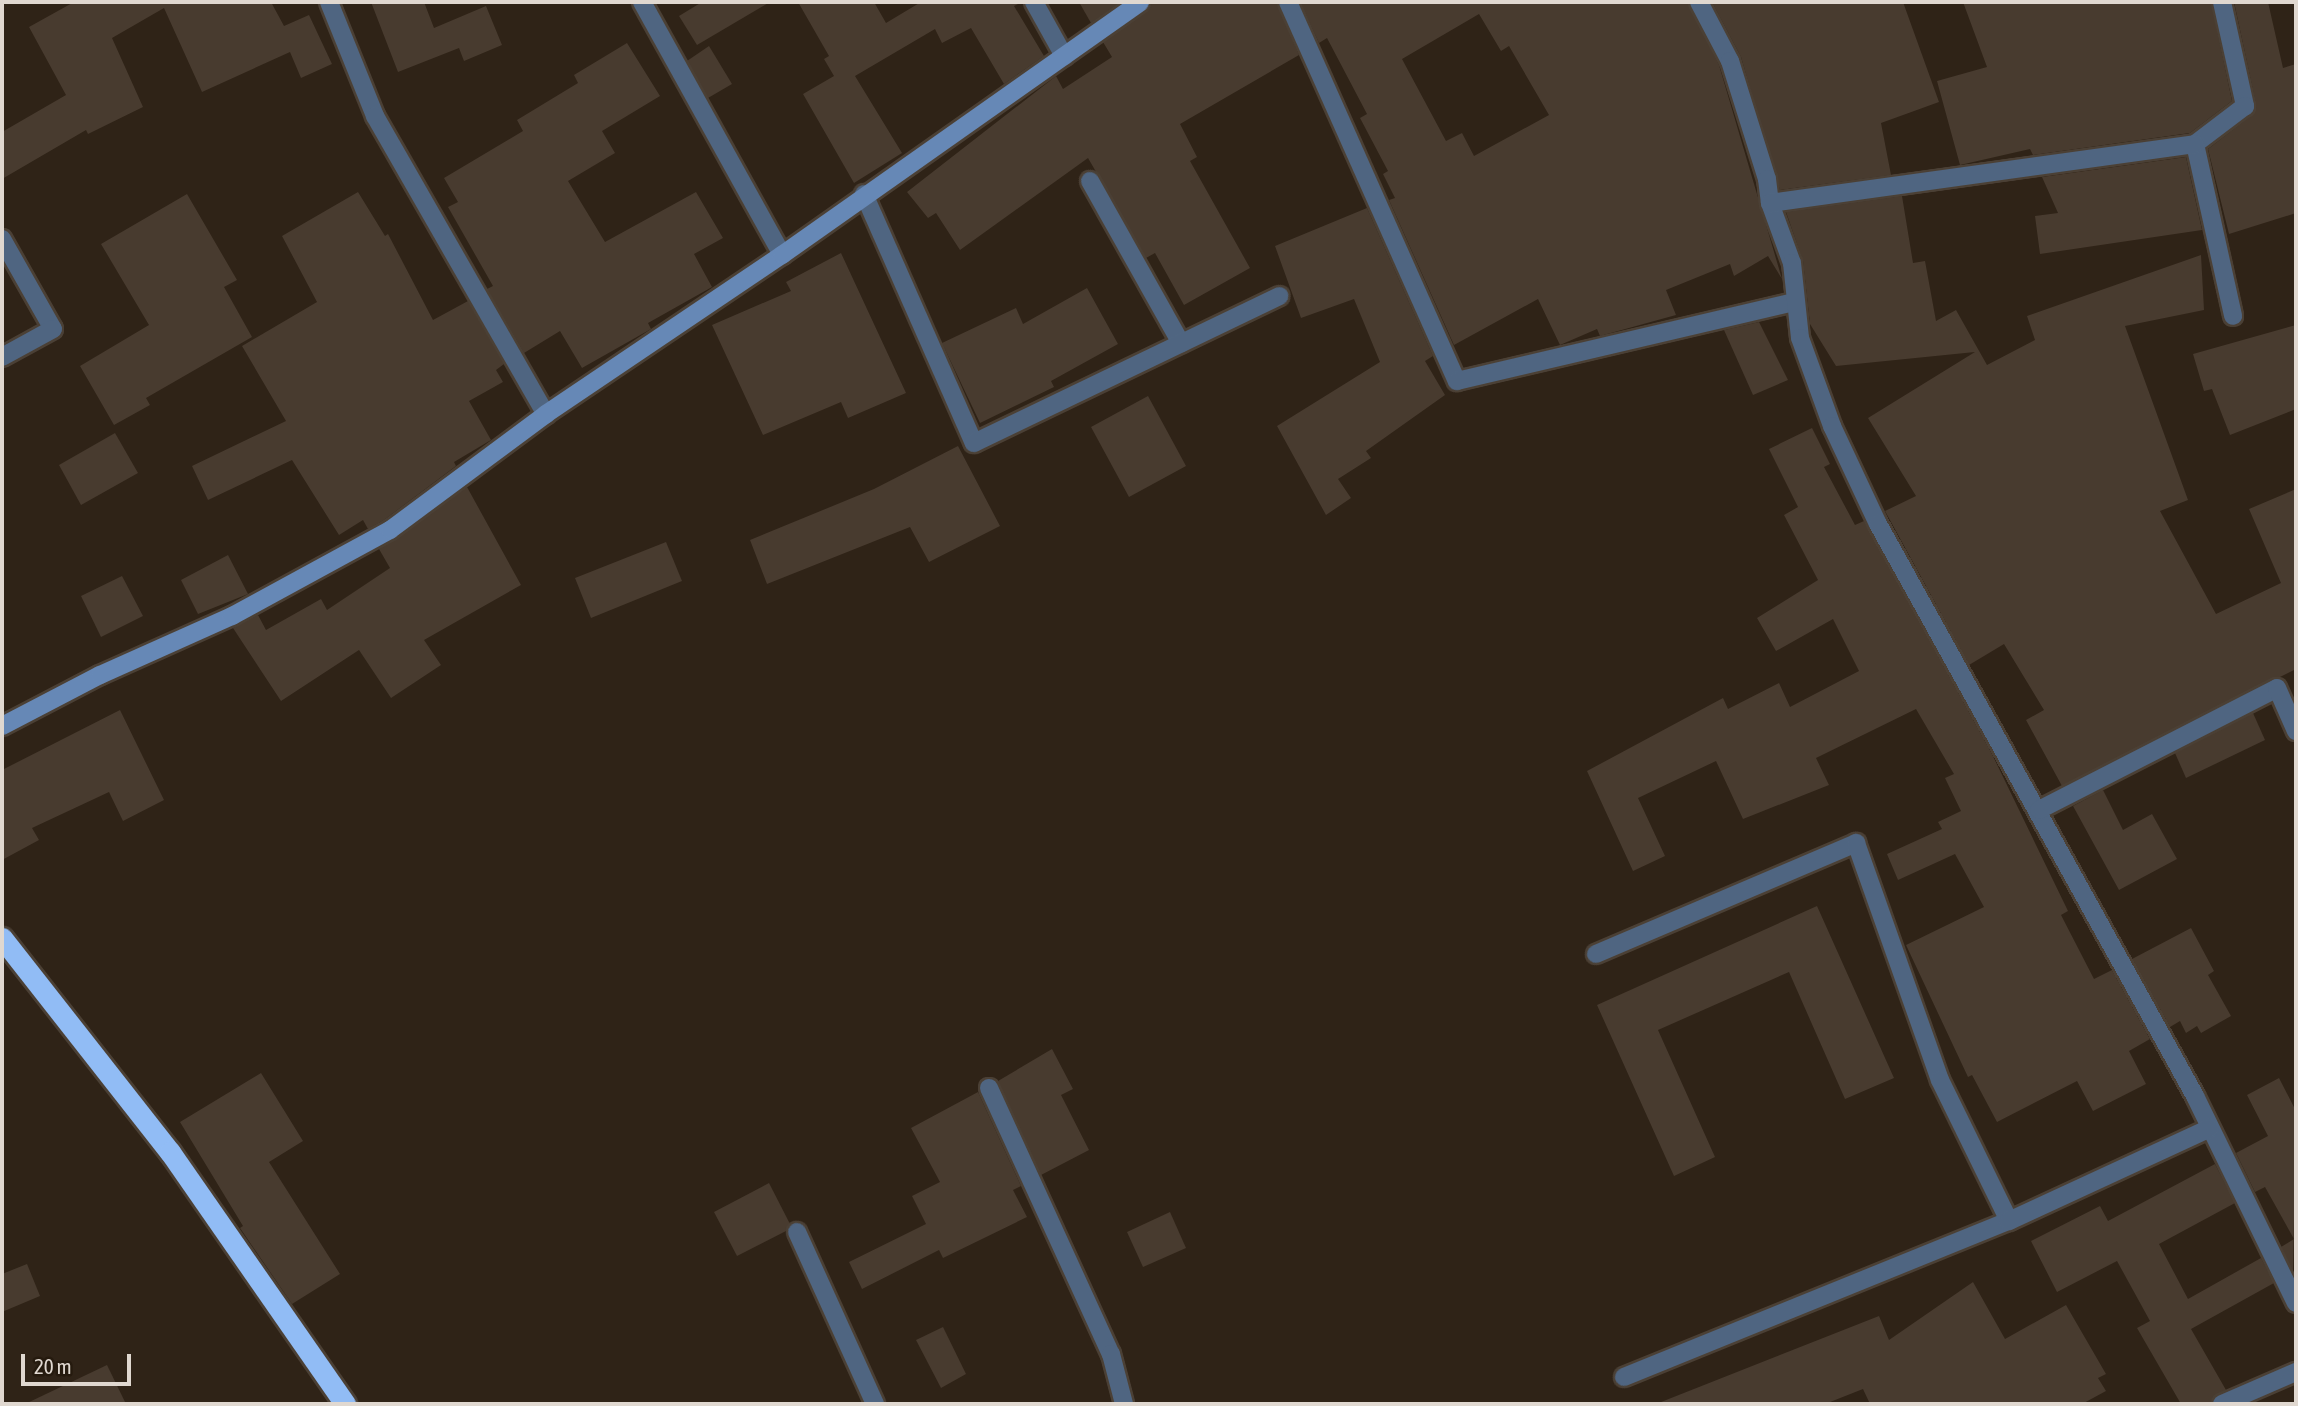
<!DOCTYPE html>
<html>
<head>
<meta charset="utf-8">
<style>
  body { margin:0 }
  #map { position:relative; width:2298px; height:1406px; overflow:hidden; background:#2f2317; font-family:"Asap Condensed",sans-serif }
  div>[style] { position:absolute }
  .building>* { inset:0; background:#483b2f }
  .roads { filter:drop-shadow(2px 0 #4b4035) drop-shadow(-2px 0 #4b4035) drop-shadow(0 2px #4b4035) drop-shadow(0 -2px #4b4035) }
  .street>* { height:18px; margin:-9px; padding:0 9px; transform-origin:9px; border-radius:9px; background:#4f6581 }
  .secondary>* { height:18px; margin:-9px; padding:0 9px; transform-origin:9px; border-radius:9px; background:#6688b6 }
  .highway>* { height:21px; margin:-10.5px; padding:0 10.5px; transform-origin:10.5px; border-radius:10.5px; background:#91bcf5 }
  span { translate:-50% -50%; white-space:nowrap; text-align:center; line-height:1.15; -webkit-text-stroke:6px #251a0e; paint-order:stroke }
  .frame { position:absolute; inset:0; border:4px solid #e0d8d0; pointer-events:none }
  .scale { position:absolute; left:21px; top:1354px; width:110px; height:32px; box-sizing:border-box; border:4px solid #e0d8d0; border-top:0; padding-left:9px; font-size:21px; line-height:24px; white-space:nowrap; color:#e0d8d0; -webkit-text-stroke:5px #251a0e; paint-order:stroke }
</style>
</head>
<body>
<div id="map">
  <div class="building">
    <i style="clip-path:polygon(74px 2px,271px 2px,284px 26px,309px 15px,332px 64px,301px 78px,290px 52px,202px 92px,164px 8px,112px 38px,143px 107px,88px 134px,86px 130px,2px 179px,2px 132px,66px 95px,29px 27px)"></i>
    <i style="clip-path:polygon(371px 2px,424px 2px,434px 28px,486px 6px,502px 45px,464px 61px,459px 48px,398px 72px)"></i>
    <i style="clip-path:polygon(702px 2px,770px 2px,697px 45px,679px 16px)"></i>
    <i style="clip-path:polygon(798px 2px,874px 2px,886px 23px,921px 2px,1022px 2px,1014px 6px,1044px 56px,1004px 84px,971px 28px,942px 43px,935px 29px,855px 76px,902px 153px,854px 183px,803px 94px,834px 76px,824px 59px,829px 56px)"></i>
    <i style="clip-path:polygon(1079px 2px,1121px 2px,1091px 23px)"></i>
    <i style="clip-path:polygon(1151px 2px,1277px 2px,1299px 55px,1180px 124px,1197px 157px,1190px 161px,1250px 268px,1184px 305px,1155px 253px,1146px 258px,1088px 158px,960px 250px,936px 213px,928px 218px,907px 192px,1056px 76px,1063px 89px,1112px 57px,1103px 42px,1147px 11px)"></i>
    <i style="clip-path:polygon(evenodd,1300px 2px,1688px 2px,1719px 65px,1782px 279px,1768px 256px,1734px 276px,1730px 264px,1666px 290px,1676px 315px,1600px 336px,1597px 329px,1560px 345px,1538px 299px,1454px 345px,1389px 200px,1395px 198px,1383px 174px,1388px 171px,1360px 118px,1367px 114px,1327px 38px,1319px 43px,1300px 2px,1479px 14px,1501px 51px,1509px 46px,1549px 115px,1474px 156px,1462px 133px,1446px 141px,1402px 59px,1479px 14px)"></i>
    <i style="clip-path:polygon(1712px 2px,1903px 2px,1939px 102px,1881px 123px,1891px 175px,1780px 190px,1741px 57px)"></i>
    <i style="clip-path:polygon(1963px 2px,2211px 2px,2232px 101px,2190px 133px,2033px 155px,2030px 149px,1960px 165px,1937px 81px,1987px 67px)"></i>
    <i style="clip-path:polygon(2234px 2px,2268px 2px,2283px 68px,2296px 64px,2296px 213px,2229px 234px,2208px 149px,2252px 115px,2256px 104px)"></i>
    <i style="clip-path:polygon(627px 43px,660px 96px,602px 131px,615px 153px,568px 181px,605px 242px,696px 192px,723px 238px,694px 254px,712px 287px,648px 323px,651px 329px,582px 368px,560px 331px,524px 353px,487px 289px,493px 286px,448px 207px,458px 202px,444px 178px,523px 131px,517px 120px,578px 83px,574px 75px)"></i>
    <i style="clip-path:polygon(709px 46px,732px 84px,708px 98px,687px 61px)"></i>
    <i style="clip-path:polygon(2186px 157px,2202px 230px,2040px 254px,2035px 216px,2058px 213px,2042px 177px)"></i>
    <i style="clip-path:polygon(358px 192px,385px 236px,388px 234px,433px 320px,468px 301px,504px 364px,496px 370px,503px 382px,469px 401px,491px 440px,454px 462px,456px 466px,384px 520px,368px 529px,363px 520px,339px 535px,292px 460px,208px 500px,192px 466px,286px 421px,242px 346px,317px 302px,282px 236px)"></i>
    <i style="clip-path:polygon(187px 194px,237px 280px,224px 287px,252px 337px,146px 398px,150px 405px,114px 425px,80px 366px,149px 325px,101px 244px)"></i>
    <i style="clip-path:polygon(1902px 196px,1913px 263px,1925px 261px,1936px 321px,1956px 310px,1987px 365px,2035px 340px,2027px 316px,2201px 255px,2204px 310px,2125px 326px,2188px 500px,2160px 511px,2216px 614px,2281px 583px,2249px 509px,2296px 489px,2296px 669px,2062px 786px,2026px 720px,2044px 710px,2004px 644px,1969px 665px,1885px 511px,1916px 496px,1868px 418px,1975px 352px,1836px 366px,1810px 324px,1803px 261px,1786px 212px)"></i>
    <i style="clip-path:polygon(1367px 208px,1433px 356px,1425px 361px,1445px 395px,1366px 451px,1371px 458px,1338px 479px,1351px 498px,1326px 515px,1277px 426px,1380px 362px,1354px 299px,1301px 318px,1275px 246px)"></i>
    <i style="clip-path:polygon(841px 253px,906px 393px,848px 418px,841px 402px,763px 435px,712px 325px,791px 291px,786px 282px)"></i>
    <i style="clip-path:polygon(1087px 288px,1118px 344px,1051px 381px,1054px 387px,980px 423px,942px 343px,1016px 308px,1023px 324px)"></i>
    <i style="clip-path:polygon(1759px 322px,1788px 380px,1753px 395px,1724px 330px)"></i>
    <i style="clip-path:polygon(2296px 325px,2296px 409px,2230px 435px,2212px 389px,2204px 391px,2193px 354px)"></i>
    <i style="clip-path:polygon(1148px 396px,1186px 466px,1129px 497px,1091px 427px)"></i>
    <i style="clip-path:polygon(1812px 428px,1830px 464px,1824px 467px,1855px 525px,1864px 521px,1991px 752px,2068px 911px,2061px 915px,2094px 979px,2112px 970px,2150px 1039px,2129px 1051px,2146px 1084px,2093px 1111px,2077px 1081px,1997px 1122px,1972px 1075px,1968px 1077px,1906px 945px,1984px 907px,1955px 854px,1898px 880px,1887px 854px,1942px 829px,1938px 822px,1961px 811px,1945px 778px,1954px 774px,1916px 709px,1816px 758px,1829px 785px,1743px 819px,1716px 761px,1638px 798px,1665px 856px,1633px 871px,1587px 771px,1723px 698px,1728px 709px,1779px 683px,1790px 707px,1859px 671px,1833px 619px,1776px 651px,1757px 618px,1818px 580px,1784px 515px,1798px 507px,1769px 449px)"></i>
    <i style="clip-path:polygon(115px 433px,138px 473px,81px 505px,59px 465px)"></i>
    <i style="clip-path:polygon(958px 446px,1000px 526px,929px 562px,910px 527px,767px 584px,750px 540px,874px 489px)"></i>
    <i style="clip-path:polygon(467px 487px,521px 585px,424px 640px,441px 665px,391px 698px,359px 650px,281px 701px,233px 628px,258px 615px,266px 630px,321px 599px,327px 610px,390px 568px,379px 549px)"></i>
    <i style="clip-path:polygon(666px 542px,682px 581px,591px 618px,575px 578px)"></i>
    <i style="clip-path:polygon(228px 555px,248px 594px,198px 614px,181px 580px)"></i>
    <i style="clip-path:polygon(122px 576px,143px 616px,101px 637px,81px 596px)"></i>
    <i style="clip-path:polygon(120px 710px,164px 800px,123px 821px,109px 792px,32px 828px,39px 840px,2px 860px,2px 770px)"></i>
    <i style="clip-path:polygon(2253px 713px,2265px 740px,2186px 778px,2175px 753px)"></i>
    <i style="clip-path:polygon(2103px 790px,2123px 830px,2152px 814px,2177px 859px,2119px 890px,2073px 806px)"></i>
    <i style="clip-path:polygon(1817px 906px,1894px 1078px,1845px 1099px,1789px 972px,1658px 1030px,1715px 1157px,1674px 1176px,1597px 1005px)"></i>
    <i style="clip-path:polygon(2191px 928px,2214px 971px,2208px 975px,2231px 1016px,2201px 1033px,2197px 1026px,2186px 1033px,2180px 1021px,2170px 1027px,2132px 959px)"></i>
    <i style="clip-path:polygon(1052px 1049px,1073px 1089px,1061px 1095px,1089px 1150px,1041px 1175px,998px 1081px)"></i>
    <i style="clip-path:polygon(261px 1073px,303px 1141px,269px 1162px,340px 1274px,292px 1304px,240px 1228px,243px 1226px,180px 1122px)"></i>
    <i style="clip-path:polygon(2279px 1078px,2296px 1111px,2293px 1272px,2281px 1247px,2294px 1239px,2265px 1187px,2255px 1192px,2236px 1153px,2268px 1136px,2247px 1095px)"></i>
    <i style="clip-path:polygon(978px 1092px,1021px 1186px,1013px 1190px,1027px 1217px,943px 1258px,939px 1250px,862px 1289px,849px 1262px,926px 1224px,912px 1196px,940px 1182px,911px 1128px)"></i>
    <i style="clip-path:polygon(2215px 1164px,2235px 1203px,2159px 1244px,2188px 1299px,2261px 1258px,2274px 1283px,2191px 1329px,2226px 1390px,2213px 1397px,2211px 1404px,2181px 1404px,2137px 1328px,2150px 1321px,2117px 1261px,2057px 1292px,2031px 1241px,2100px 1206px,2108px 1221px)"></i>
    <i style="clip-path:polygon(769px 1183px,790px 1224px,786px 1231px,737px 1256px,714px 1212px)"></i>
    <i style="clip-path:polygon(1170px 1212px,1186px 1248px,1143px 1267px,1127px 1232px)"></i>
    <i style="clip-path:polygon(27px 1264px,40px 1296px,2px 1312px,2px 1274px)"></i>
    <i style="clip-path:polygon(1973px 1282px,2005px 1339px,2066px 1305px,2106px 1374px,2098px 1378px,2106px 1391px,2082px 1404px,1870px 1404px,1863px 1389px,1825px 1404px,1656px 1404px,1879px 1316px,1889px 1340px)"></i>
    <i style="clip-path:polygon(943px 1327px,966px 1374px,941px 1388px,916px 1340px)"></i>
    <i style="clip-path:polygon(107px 1365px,126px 1404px,25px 1404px)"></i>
  </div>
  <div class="roads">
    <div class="street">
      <i style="left:329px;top:2px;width:123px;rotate:68deg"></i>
      <i style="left:375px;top:116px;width:344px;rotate:60.2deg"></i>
      <i style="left:642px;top:2px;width:289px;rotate:61deg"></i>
      <i style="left:1034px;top:2px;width:62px;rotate:60.9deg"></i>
      <i style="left:1288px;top:2px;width:415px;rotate:66deg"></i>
      <i style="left:1457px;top:381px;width:347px;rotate:-13.2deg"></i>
      <i style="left:1699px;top:2px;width:67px;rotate:62.3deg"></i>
      <i style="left:1730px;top:61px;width:124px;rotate:72.6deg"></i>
      <i style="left:1767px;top:179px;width:24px;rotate:83deg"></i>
      <i style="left:1770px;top:203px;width:64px;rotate:69.9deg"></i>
      <i style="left:1792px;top:263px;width:75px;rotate:83.9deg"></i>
      <i style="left:1800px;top:338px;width:94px;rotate:70deg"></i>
      <i style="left:1832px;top:426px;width:108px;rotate:64.9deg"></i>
      <i style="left:1878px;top:524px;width:654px;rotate:61deg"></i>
      <i style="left:2195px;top:1096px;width:230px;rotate:64deg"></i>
      <i style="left:2222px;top:2px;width:107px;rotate:77.5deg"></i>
      <i style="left:2245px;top:106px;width:63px;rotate:142.8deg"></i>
      <i style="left:2195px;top:144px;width:176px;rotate:77.5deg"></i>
      <i style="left:1090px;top:181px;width:186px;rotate:60.7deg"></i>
      <i style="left:864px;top:194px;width:272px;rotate:66.2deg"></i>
      <i style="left:974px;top:443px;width:339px;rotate:-25.7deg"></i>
      <i style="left:1770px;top:203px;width:429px;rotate:-7.9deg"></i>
      <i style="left:2px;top:239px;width:103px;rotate:60.5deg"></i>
      <i style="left:53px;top:329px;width:58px;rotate:151.2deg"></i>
      <i style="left:2039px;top:810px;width:267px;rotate:-27.1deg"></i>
      <i style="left:2277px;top:688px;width:47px;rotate:66.2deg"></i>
      <i style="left:1596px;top:954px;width:283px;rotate:-23.1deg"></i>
      <i style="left:1856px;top:843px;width:251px;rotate:70.5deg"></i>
      <i style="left:1940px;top:1080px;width:157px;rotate:63.9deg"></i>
      <i style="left:989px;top:1088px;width:293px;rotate:65.4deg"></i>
      <i style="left:1111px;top:1354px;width:52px;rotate:75.4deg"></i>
      <i style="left:797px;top:1232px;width:189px;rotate:65.6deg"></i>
      <i style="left:1624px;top:1377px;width:415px;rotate:-22.1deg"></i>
      <i style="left:2009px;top:1221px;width:221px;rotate:-24.8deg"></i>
      <i style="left:2222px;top:1404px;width:81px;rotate:-23.4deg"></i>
    </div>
    <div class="secondary">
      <i style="left:2px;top:726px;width:110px;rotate:-27.5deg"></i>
      <i style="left:100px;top:675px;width:145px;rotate:-24.1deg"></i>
      <i style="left:232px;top:616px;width:180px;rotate:-28.6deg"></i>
      <i style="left:390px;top:530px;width:194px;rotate:-36.6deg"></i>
      <i style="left:546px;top:414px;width:285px;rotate:-34deg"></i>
      <i style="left:782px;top:255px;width:438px;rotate:-35.2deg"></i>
    </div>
    <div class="highway">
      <i style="left:2px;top:938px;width:272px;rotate:51.9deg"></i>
      <i style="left:170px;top:1152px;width:307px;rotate:55.2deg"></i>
    </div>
  </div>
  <div class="frame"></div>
  <div class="scale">20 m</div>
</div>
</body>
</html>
